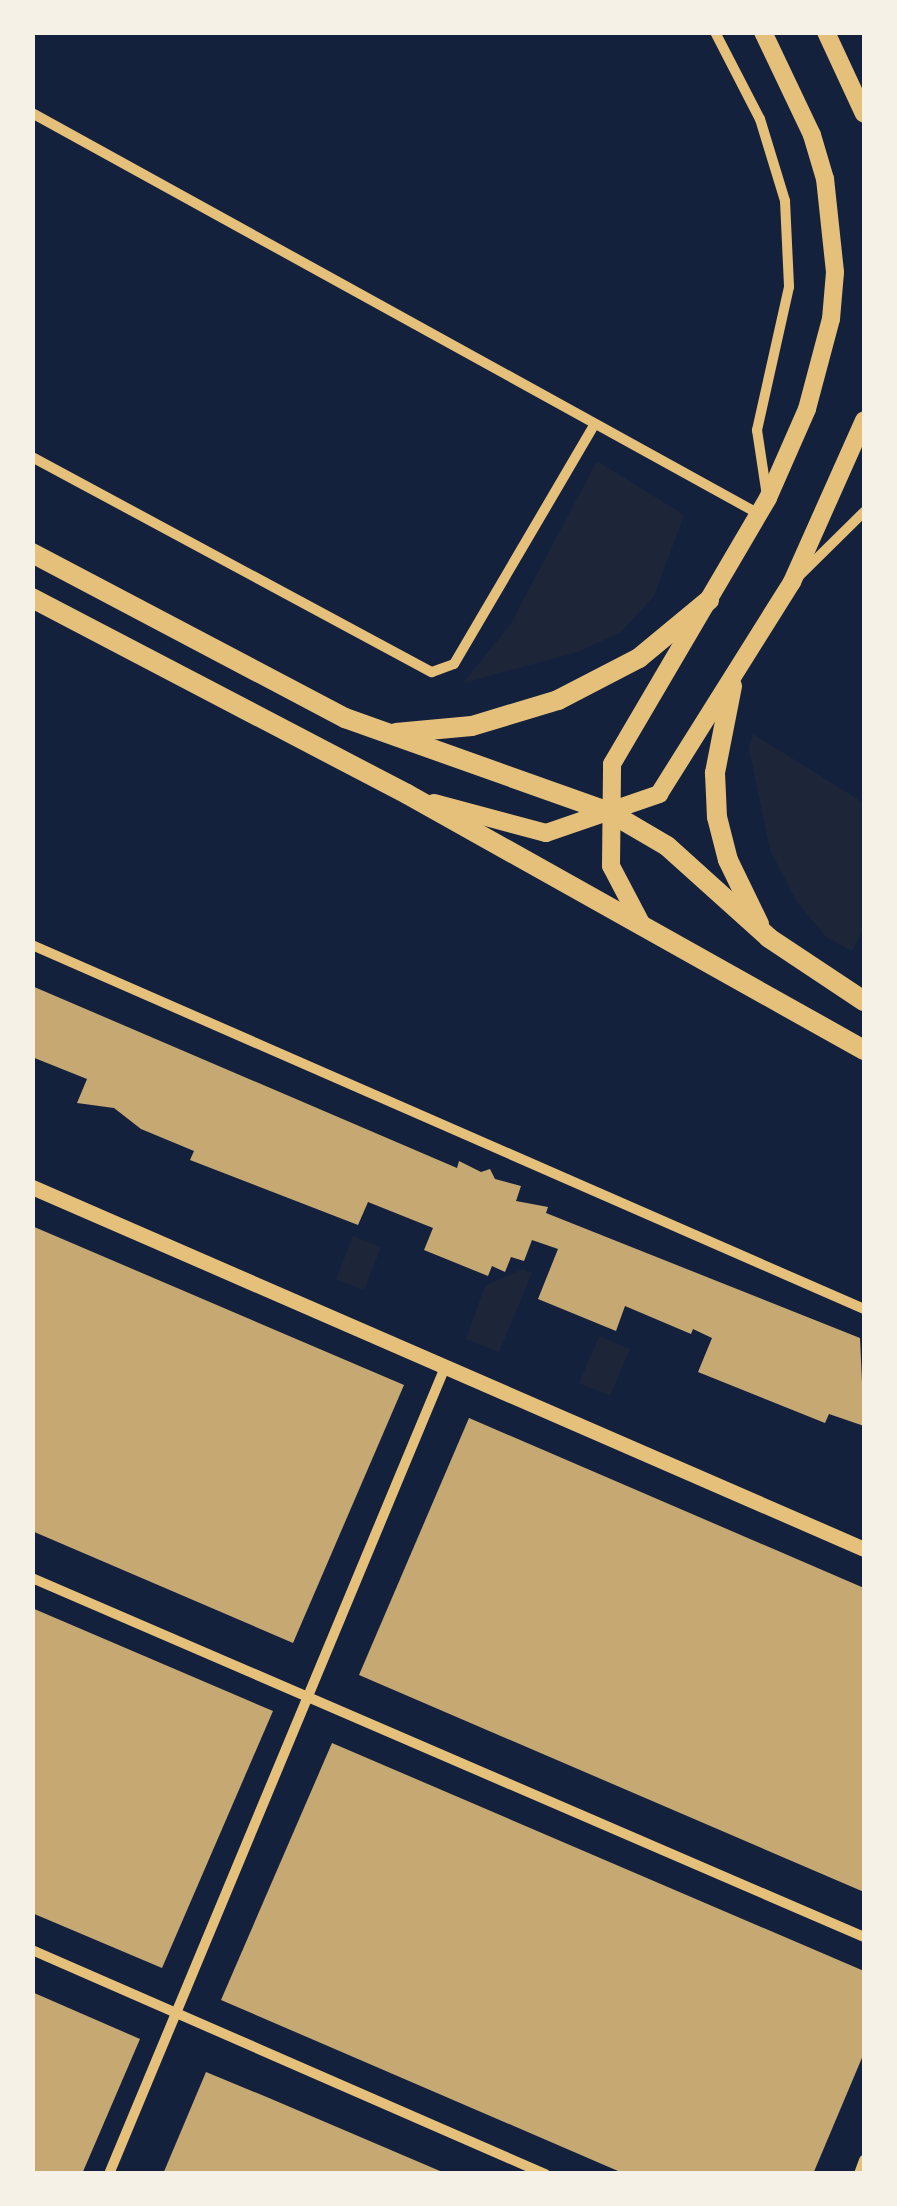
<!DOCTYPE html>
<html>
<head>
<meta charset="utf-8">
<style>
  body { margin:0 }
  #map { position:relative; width:897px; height:2206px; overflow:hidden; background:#14213d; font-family:"Golos Text",sans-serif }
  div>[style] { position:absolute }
  .green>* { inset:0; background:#1d2539 }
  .building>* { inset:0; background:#c6a872 }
  .minor>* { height:10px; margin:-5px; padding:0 5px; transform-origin:5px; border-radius:5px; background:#e5c07b }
  .tertiary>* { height:15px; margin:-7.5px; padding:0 7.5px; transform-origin:7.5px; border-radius:7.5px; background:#e5c07b }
  .secondary>* { height:18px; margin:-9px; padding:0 9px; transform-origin:9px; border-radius:9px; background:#e5c07b }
  .primary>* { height:20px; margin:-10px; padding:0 10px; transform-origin:10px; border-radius:10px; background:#e5c07b }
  span { translate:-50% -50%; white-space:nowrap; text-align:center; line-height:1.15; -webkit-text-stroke:8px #f6f1e7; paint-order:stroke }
  .frame { position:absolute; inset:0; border:35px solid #f6f1e7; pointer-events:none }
</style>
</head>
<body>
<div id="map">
  <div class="green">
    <i style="clip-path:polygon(597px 461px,684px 515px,654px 596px,621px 632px,578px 652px,463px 683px,510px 625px)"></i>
    <i style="clip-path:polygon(753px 734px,864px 803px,864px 929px,852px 951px,826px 937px,797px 902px,770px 850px,749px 748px)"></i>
    <i style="clip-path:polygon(353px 1236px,381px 1247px,364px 1290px,336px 1279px)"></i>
    <i style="clip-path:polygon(523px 1269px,532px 1273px,499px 1352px,466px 1339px,485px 1286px)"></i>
    <i style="clip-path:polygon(599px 1336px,630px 1349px,610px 1396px,579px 1383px)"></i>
  </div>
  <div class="building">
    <i style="clip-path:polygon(32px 986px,457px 1168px,459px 1161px,481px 1172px,490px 1169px,495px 1179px,521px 1186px,516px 1201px,548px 1207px,546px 1213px,860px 1338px,864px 1426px,829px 1414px,825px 1423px,698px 1372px,712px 1338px,693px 1329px,691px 1334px,625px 1306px,616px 1331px,538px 1299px,558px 1249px,532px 1240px,524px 1261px,511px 1257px,505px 1272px,492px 1266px,488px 1276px,424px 1250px,433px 1228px,368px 1202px,358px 1225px,190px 1160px,194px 1151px,141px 1129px,114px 1108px,77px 1103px,87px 1079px,32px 1057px)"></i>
    <i style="clip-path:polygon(32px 1226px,404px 1385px,293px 1643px,32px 1531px)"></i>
    <i style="clip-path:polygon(469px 1418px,864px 1588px,864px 1892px,359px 1675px)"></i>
    <i style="clip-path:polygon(32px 1608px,273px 1711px,162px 1968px,32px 1913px)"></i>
    <i style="clip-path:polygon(332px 1743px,864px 1971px,864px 2053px,813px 2174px,625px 2174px,221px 2000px)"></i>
    <i style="clip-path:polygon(32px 1992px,140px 2039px,82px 2174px,32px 2174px)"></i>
    <i style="clip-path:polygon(206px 2072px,269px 2098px,447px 2174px,163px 2174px)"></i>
  </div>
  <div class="minor">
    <i style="left:715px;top:32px;width:98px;rotate:62.7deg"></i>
    <i style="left:760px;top:119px;width:86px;rotate:73deg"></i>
    <i style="left:785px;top:201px;width:86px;rotate:87.3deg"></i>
    <i style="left:789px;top:287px;width:147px;rotate:102.6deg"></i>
    <i style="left:757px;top:430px;width:67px;rotate:81.4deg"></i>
    <i style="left:32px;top:113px;width:830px;rotate:28.88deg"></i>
    <i style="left:32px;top:457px;width:454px;rotate:28.3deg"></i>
    <i style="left:432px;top:672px;width:23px;rotate:-20deg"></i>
    <i style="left:454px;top:664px;width:277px;rotate:-59.6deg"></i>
    <i style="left:797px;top:578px;width:94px;rotate:-44.6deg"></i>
    <i style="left:32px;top:945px;width:908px;rotate:23.63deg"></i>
    <i style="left:32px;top:1578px;width:906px;rotate:23.34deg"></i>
    <i style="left:32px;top:1950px;width:560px;rotate:23.59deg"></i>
    <i style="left:109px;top:2174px;width:876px;rotate:-67.39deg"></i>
    <i style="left:859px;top:2174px;width:15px;rotate:-70deg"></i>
  </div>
  <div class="tertiary">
    <i style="left:32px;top:1187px;width:907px;rotate:23.51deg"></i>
  </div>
  <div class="secondary">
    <i style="left:826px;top:32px;width:90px;rotate:65.1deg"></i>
    <i style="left:434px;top:803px;width:116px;rotate:15deg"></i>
    <i style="left:546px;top:833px;width:120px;rotate:-19deg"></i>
    <i style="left:659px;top:794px;width:250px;rotate:-57.9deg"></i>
    <i style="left:792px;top:582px;width:177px;rotate:-66deg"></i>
    <i style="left:642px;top:925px;width:67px;rotate:-117.7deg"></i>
    <i style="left:611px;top:866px;width:102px;rotate:-89.4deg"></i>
    <i style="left:612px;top:764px;width:308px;rotate:-59.6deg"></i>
    <i style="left:768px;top:498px;width:97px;rotate:-66.3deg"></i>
    <i style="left:807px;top:409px;width:93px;rotate:-75.1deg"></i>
    <i style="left:831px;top:319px;width:47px;rotate:-85.1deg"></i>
    <i style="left:835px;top:272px;width:94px;rotate:-96.1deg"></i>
    <i style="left:825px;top:179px;width:46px;rotate:-106.5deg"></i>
    <i style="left:812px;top:135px;width:114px;rotate:-115.4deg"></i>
  </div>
  <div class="primary">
    <i style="left:32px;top:553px;width:354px;rotate:27.8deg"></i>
    <i style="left:345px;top:718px;width:280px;rotate:19.6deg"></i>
    <i style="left:609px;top:812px;width:67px;rotate:30.4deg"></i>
    <i style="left:667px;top:846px;width:137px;rotate:42deg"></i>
    <i style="left:769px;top:938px;width:114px;rotate:33.6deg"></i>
    <i style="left:32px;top:598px;width:423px;rotate:27.6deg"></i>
    <i style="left:407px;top:794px;width:524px;rotate:29.26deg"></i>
    <i style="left:732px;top:686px;width:89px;rotate:101.1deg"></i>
    <i style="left:715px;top:773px;width:44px;rotate:87.4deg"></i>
    <i style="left:717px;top:817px;width:44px;rotate:75.7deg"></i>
    <i style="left:728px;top:860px;width:71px;rotate:64.2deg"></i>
    <i style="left:396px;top:733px;width:76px;rotate:-5.3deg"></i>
    <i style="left:472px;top:726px;width:90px;rotate:-16.8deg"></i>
    <i style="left:558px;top:700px;width:91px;rotate:-27.4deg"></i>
    <i style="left:639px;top:658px;width:91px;rotate:-39.6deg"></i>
  </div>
  <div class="frame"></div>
</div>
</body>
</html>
